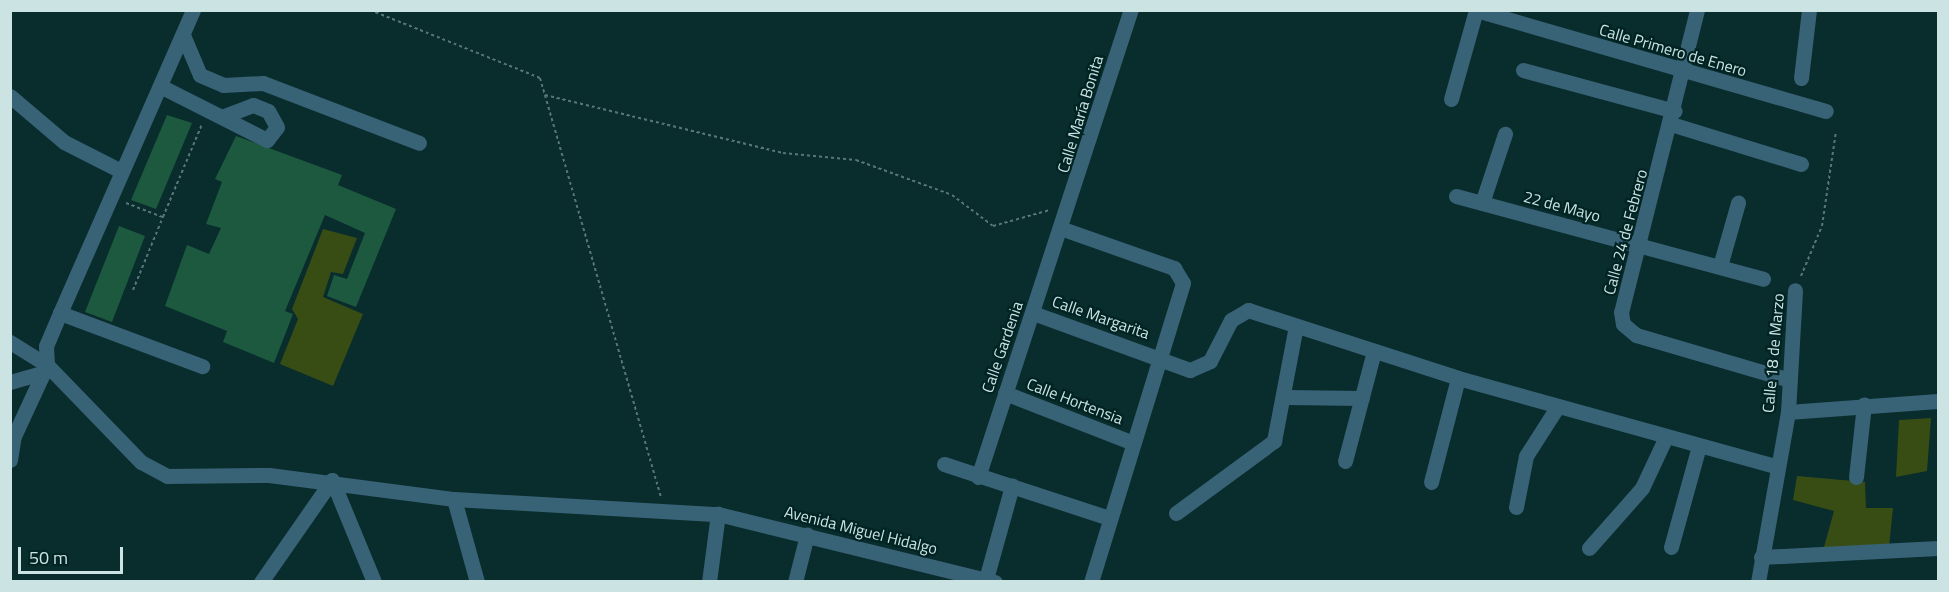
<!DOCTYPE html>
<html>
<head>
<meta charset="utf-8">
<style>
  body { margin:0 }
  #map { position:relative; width:1949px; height:592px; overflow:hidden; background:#092c2d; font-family:"Titillium Web",sans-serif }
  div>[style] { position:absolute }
  .green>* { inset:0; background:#384d14 }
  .building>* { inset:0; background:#1d593f }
  .path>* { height:2px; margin-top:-1px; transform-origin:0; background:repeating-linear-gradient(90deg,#587677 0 3px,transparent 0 6px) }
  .minor>* { height:15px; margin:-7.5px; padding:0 7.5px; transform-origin:7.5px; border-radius:7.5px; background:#386275 }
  span { translate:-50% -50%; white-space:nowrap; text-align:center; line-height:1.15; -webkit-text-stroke:4.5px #002323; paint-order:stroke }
  .street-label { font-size:16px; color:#cce3e3 }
  .frame { position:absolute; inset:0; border:12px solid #cce3e3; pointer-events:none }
  .scale { position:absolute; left:18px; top:547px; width:105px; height:27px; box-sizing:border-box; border:3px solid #cce3e3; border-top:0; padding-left:8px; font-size:18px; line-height:21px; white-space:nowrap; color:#cce3e3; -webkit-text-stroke:4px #002323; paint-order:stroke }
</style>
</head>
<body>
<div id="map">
  <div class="green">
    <i style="clip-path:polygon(323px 229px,357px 238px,343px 274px,331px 272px,323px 297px,363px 314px,333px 386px,280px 364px,298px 319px,292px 309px)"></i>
    <i style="clip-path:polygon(1931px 418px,1927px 471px,1896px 477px,1899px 420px)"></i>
    <i style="clip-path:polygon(1797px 476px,1865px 482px,1866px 508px,1893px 508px,1889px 547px,1824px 547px,1834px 511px,1793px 500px)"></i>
  </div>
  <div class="building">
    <i style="clip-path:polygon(167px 115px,192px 123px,156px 209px,131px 200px)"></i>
    <i style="clip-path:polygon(236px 136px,342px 175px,338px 185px,396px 209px,356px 307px,327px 296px,334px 275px,347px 279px,365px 233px,325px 215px,285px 311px,293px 314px,274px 363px,223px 342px,227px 331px,165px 306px,187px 245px,209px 254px,221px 228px,206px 224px,222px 182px,215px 179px)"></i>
    <i style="clip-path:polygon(119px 226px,145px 236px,112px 322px,85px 312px)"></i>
  </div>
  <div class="path">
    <i style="left:370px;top:10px;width:183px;rotate:21.8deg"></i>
    <i style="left:540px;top:78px;width:435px;rotate:73.9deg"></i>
    <i style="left:545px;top:95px;width:245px;rotate:13.7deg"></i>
    <i style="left:783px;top:153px;width:73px;rotate:5.5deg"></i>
    <i style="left:856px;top:160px;width:102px;rotate:20deg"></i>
    <i style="left:952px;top:195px;width:51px;rotate:37.1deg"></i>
    <i style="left:993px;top:226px;width:59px;rotate:-15.7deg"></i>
    <i style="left:126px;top:203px;width:40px;rotate:21deg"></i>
    <i style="left:163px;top:217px;width:101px;rotate:-67.2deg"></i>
    <i style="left:1801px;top:276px;width:54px;rotate:-67.2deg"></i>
    <i style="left:1822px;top:226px;width:96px;rotate:-81.6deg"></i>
    <i style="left:133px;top:290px;width:79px;rotate:-67.7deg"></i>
  </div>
  <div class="minor">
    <i style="left:1476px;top:10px;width:364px;rotate:16.1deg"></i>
    <i style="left:1697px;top:10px;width:311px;rotate:104.1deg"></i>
    <i style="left:1621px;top:312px;width:12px;rotate:81deg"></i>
    <i style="left:1623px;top:324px;width:17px;rotate:40deg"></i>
    <i style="left:1636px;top:335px;width:160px;rotate:16.3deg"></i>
    <i style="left:183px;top:35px;width:43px;rotate:67deg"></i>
    <i style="left:200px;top:75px;width:25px;rotate:23deg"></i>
    <i style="left:223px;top:85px;width:40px;rotate:-2.9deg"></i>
    <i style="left:263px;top:83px;width:167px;rotate:21deg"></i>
    <i style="left:1523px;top:70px;width:157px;rotate:15.1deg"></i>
    <i style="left:1801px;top:78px;width:68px;rotate:-83.3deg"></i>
    <i style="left:160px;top:86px;width:120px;rotate:26.8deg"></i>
    <i style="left:267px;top:140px;width:16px;rotate:-52deg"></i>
    <i style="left:277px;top:127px;width:18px;rotate:-119deg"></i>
    <i style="left:268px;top:111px;width:16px;rotate:-158deg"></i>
    <i style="left:253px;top:105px;width:33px;rotate:159deg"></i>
    <i style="left:10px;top:96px;width:71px;rotate:40.4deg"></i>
    <i style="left:64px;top:142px;width:64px;rotate:27deg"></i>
    <i style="left:1451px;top:99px;width:92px;rotate:-74.3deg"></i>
    <i style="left:1671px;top:124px;width:136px;rotate:17.1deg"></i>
    <i style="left:1456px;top:196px;width:318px;rotate:15.1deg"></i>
    <i style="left:1482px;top:203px;width:73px;rotate:-71.6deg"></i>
    <i style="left:1063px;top:229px;width:118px;rotate:19.4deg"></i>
    <i style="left:1174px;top:268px;width:17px;rotate:59deg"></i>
    <i style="left:1183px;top:283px;width:313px;rotate:107.1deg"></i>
    <i style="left:1720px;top:266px;width:66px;rotate:-74.1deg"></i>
    <i style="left:60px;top:313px;width:152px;rotate:20.5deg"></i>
    <i style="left:1033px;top:313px;width:167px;rotate:20deg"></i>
    <i style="left:1190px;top:370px;width:22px;rotate:-24deg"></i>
    <i style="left:1210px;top:361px;width:46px;rotate:-62.9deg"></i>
    <i style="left:1231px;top:320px;width:20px;rotate:-30deg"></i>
    <i style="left:1248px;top:310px;width:221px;rotate:17.9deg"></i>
    <i style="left:1458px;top:378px;width:329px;rotate:15.5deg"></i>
    <i style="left:10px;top:342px;width:44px;rotate:31.9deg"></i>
    <i style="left:47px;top:365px;width:135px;rotate:45.9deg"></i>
    <i style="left:141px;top:462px;width:30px;rotate:28deg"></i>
    <i style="left:167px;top:476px;width:102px;rotate:-0.6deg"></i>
    <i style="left:269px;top:475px;width:187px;rotate:7.4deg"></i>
    <i style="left:454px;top:499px;width:264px;rotate:3.3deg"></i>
    <i style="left:718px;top:514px;width:285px;rotate:13.8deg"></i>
    <i style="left:10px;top:382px;width:35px;rotate:-16deg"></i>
    <i style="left:1005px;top:393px;width:135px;rotate:21.3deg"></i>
    <i style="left:1285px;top:397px;width:77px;rotate:0.7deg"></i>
    <i style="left:1788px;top:412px;width:150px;rotate:-4.2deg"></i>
    <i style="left:10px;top:460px;width:24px;rotate:-81deg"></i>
    <i style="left:14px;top:436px;width:78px;rotate:-65.1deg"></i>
    <i style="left:47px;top:365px;width:19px;rotate:-93deg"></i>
    <i style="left:46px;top:346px;width:36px;rotate:-67deg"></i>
    <i style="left:60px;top:313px;width:331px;rotate:-66.3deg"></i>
    <i style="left:1345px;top:461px;width:114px;rotate:-75.2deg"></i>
    <i style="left:944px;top:464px;width:174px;rotate:18.1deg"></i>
    <i style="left:978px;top:477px;width:491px;rotate:-71.9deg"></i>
    <i style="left:1856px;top:477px;width:73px;rotate:-83.7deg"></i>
    <i style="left:332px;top:480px;width:110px;rotate:67.6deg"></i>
    <i style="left:1431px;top:482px;width:107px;rotate:-75.4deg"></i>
    <i style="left:454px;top:499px;width:86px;rotate:74.5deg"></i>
    <i style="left:1516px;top:507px;width:52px;rotate:-78.9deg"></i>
    <i style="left:1526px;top:456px;width:59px;rotate:-57.4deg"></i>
    <i style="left:1176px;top:513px;width:122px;rotate:-36.3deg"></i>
    <i style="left:1274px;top:441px;width:117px;rotate:-79.2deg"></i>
    <i style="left:1671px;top:547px;width:105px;rotate:-74.5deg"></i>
    <i style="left:1589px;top:548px;width:80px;rotate:-48.5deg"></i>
    <i style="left:1642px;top:488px;width:54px;rotate:-64.9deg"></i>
    <i style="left:1761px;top:557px;width:177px;rotate:-2.9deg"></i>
    <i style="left:986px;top:579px;width:97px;rotate:-74.4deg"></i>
    <i style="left:261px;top:582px;width:124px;rotate:-55.2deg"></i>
    <i style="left:709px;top:582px;width:69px;rotate:-82.5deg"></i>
    <i style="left:795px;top:582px;width:49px;rotate:-75.7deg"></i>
    <i style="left:1758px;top:582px;width:173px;rotate:-80deg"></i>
    <i style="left:1788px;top:412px;width:122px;rotate:-86.7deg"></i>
  </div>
  <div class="street-label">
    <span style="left:1673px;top:50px;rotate:16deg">Calle Primero de Enero</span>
    <span style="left:1080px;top:114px;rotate:-73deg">Calle María Bonita</span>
    <span style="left:1562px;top:206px;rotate:15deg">22 de Mayo</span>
    <span style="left:1625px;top:232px;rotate:-75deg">Calle 24 de Febrero</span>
    <span style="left:1101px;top:317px;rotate:19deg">Calle Margarita</span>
    <span style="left:1002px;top:347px;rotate:-71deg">Calle Gardenia</span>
    <span style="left:1773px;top:353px;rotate:-85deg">Calle 18 de Marzo</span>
    <span style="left:1075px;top:401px;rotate:21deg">Calle Hortensia</span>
    <span style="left:861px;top:530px;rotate:14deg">Avenida Miguel Hidalgo</span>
  </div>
  <div class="frame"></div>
  <div class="scale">50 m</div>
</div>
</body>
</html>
